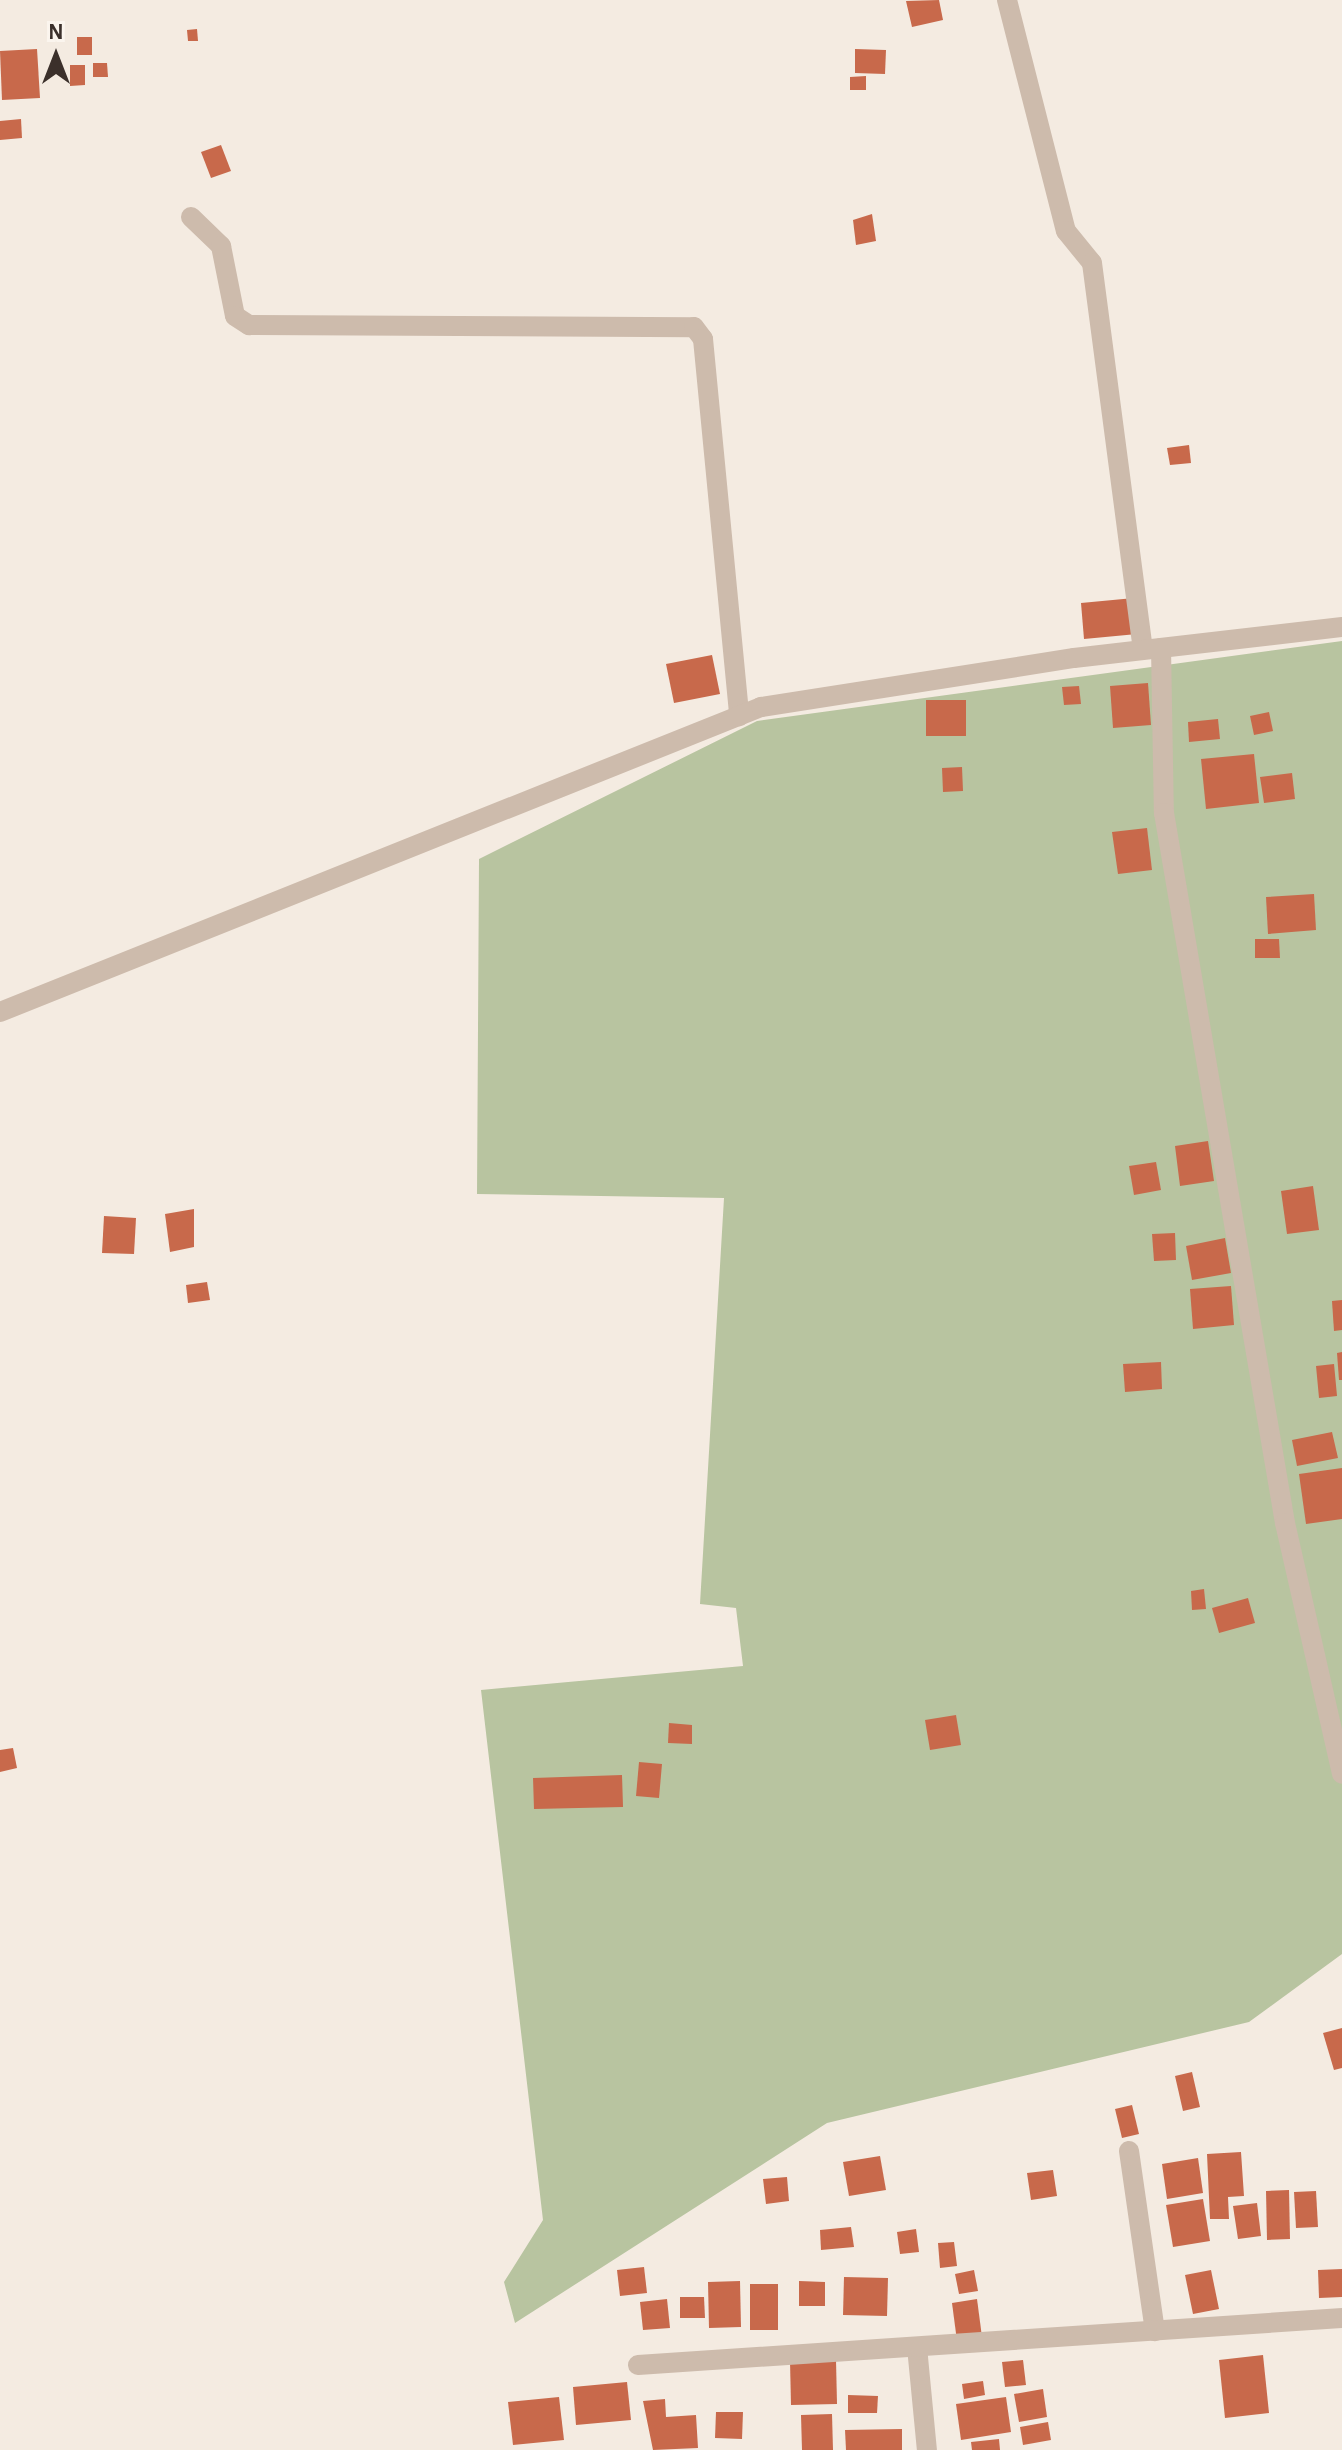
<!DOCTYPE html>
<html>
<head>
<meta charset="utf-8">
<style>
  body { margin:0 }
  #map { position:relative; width:1342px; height:2450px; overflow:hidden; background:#f4ebe1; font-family:"Alegreya Sans",sans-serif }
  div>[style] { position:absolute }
  .green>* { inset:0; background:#b8c4a0 }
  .building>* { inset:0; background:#c8694b }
  .minor>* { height:20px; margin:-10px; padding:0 10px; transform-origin:10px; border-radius:10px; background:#cdbbac }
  span { translate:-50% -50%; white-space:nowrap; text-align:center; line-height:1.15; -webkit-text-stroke:8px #fbf5ee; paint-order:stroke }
  .north { position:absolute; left:16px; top:16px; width:80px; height:80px; -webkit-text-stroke:6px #fbf5ee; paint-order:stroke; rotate:0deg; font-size:22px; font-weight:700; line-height:32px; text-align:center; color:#3b302b }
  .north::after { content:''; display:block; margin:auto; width:28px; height:36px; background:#3b302b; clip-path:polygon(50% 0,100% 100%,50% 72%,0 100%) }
</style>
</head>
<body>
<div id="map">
  <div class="green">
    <i style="clip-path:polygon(1342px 641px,1342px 1954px,1249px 2022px,827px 2123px,515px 2323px,504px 2282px,543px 2220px,481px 1690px,743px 1666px,736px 1608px,700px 1604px,724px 1198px,477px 1194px,479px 859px,757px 721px)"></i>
  </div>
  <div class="building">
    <i style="clip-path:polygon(939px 0,943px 20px,912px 27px,906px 1px)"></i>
    <i style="clip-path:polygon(197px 29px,198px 41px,188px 41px,187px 30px)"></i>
    <i style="clip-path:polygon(77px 37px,92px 37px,92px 55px,77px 55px)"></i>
    <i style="clip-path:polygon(37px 49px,40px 98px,2px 100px,0 51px)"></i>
    <i style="clip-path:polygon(855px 49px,886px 50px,885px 74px,855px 73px)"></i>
    <i style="clip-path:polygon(93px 63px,107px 63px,108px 77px,93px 77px)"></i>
    <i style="clip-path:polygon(70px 65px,85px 65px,85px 85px,70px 86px)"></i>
    <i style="clip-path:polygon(866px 76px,866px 90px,850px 90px,850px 77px)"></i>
    <i style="clip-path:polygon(21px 119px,22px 138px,0 140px,0 121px)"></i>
    <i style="clip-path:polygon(221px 145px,231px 171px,211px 178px,201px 152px)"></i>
    <i style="clip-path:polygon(872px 214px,876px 241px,856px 245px,853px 220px)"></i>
    <i style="clip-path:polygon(1189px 445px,1191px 463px,1170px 465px,1167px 448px)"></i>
    <i style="clip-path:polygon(1134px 598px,1137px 634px,1084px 639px,1081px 603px)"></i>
    <i style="clip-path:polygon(712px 655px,720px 694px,674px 703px,666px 664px)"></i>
    <i style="clip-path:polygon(1148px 683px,1151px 725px,1113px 728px,1110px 686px)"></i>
    <i style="clip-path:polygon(1079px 686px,1081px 704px,1064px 705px,1062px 687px)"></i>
    <i style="clip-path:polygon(926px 700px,966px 700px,966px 736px,926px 736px)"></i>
    <i style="clip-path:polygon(1269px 712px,1273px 731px,1254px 735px,1250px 716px)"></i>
    <i style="clip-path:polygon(1218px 719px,1220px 739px,1189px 742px,1188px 722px)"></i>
    <i style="clip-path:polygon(1254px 754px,1259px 803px,1206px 809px,1201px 759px)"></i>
    <i style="clip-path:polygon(962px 767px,963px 791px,943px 792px,942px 768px)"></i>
    <i style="clip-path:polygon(1292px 773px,1295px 799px,1264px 803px,1260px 777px)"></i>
    <i style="clip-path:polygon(1147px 828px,1152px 870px,1118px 874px,1112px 832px)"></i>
    <i style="clip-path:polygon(1314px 894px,1316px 930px,1268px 934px,1266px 897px)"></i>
    <i style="clip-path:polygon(1255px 939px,1279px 939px,1280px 958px,1255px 958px)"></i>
    <i style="clip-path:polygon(1208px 1141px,1214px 1181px,1180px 1186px,1175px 1146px)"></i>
    <i style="clip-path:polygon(1156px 1162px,1161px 1190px,1134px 1195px,1129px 1166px)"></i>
    <i style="clip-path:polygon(1313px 1186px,1319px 1230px,1287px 1234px,1281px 1191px)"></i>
    <i style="clip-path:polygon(194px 1209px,194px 1247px,170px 1252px,165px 1214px)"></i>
    <i style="clip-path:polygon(104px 1216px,136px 1218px,134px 1254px,102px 1253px)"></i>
    <i style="clip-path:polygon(1175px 1233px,1176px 1260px,1154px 1261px,1152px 1234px)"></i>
    <i style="clip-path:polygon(1225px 1238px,1231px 1273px,1192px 1280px,1186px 1246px)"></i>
    <i style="clip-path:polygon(207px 1282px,210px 1300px,188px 1303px,186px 1285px)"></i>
    <i style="clip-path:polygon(1231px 1286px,1234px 1325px,1193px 1329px,1190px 1289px)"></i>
    <i style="clip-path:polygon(1342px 1300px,1342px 1330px,1334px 1331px,1332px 1301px)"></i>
    <i style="clip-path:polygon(1342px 1352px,1342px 1380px,1339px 1380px,1337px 1353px)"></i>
    <i style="clip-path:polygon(1161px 1362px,1162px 1389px,1125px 1392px,1123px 1364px)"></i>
    <i style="clip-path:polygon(1334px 1364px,1337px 1396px,1319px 1398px,1316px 1366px)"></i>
    <i style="clip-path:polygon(1332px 1432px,1338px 1458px,1297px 1466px,1292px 1440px)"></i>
    <i style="clip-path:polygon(1342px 1468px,1342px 1519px,1306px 1524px,1299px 1474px)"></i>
    <i style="clip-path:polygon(1204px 1589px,1206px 1609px,1192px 1610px,1191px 1591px)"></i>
    <i style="clip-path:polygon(1248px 1598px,1255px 1623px,1219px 1633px,1212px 1608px)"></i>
    <i style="clip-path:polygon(956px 1715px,961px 1745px,930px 1750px,925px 1720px)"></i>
    <i style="clip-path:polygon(669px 1723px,692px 1725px,692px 1744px,668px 1743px)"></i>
    <i style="clip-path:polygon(13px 1748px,17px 1768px,0 1772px,0 1750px)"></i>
    <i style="clip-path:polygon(639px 1762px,662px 1764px,659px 1798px,636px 1796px)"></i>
    <i style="clip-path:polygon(622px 1775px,623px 1807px,534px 1809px,533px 1778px)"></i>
    <i style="clip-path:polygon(1342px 2028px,1342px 2068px,1334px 2070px,1323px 2033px)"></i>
    <i style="clip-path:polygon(1192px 2072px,1200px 2107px,1183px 2111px,1175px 2076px)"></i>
    <i style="clip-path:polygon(1132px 2105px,1139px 2134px,1122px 2138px,1115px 2109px)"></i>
    <i style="clip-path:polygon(1241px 2152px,1244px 2196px,1228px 2197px,1229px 2219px,1210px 2219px,1207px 2154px)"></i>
    <i style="clip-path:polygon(880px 2156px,886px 2190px,849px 2196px,843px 2162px)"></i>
    <i style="clip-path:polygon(1198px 2158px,1203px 2193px,1167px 2199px,1162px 2164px)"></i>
    <i style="clip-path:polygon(1053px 2170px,1057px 2196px,1031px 2200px,1027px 2173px)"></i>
    <i style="clip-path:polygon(787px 2177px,789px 2201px,766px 2204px,763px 2179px)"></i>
    <i style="clip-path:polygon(1289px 2190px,1290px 2239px,1267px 2240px,1266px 2191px)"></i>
    <i style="clip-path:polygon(1316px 2191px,1318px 2227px,1296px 2228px,1294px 2192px)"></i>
    <i style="clip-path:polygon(1203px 2199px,1210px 2241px,1173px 2247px,1166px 2205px)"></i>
    <i style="clip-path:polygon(1257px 2203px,1261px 2236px,1238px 2239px,1233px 2206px)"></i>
    <i style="clip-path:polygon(851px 2227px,854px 2247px,821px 2250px,820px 2230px)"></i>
    <i style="clip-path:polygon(916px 2229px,919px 2252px,900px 2254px,897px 2232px)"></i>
    <i style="clip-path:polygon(954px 2242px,957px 2266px,940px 2268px,938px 2243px)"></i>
    <i style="clip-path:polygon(644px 2267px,647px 2293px,620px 2296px,617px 2270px)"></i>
    <i style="clip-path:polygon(1342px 2269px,1342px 2297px,1319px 2298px,1318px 2270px)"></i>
    <i style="clip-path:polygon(974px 2270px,978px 2291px,959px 2294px,955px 2274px)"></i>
    <i style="clip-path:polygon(1211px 2270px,1219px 2309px,1193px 2314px,1185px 2275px)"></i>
    <i style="clip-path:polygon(844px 2277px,888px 2278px,887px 2316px,843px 2315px)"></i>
    <i style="clip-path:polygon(740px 2281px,741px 2327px,709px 2328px,708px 2282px)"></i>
    <i style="clip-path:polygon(799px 2281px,825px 2282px,825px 2306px,799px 2306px)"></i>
    <i style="clip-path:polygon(750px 2284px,778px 2284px,778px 2330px,750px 2330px)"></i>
    <i style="clip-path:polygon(680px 2297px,704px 2297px,705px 2318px,680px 2318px)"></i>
    <i style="clip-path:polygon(667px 2299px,670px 2328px,643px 2330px,640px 2302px)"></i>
    <i style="clip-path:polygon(977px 2299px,982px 2337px,957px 2341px,952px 2303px)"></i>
    <i style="clip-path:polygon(1263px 2355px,1269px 2413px,1225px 2418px,1219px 2360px)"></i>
    <i style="clip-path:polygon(836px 2360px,837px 2404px,791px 2405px,790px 2361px)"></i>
    <i style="clip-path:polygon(1023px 2360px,1026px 2385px,1005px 2387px,1002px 2362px)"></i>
    <i style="clip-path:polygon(983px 2381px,985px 2395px,964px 2399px,962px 2384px)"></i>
    <i style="clip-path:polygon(627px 2382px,631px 2420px,576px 2425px,573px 2387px)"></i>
    <i style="clip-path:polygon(1043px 2389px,1047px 2417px,1019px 2422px,1014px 2394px)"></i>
    <i style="clip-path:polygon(848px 2395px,878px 2396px,877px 2413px,848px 2413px)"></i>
    <i style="clip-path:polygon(559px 2397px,564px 2440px,513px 2445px,508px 2402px)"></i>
    <i style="clip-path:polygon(1006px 2397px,1011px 2432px,961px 2440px,956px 2404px)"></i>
    <i style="clip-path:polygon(665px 2399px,666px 2417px,696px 2415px,698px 2448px,653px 2450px,643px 2401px)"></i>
    <i style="clip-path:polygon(716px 2412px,743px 2412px,742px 2439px,715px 2438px)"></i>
    <i style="clip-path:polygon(832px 2414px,833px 2450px,802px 2450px,801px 2415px)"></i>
    <i style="clip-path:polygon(1048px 2422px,1051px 2440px,1023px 2445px,1020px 2427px)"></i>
    <i style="clip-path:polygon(902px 2429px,902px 2450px,846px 2450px,845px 2430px)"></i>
    <i style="clip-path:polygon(999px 2439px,1000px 2450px,972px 2450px,971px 2442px)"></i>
  </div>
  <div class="minor">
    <i style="left:1007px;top:0;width:238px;rotate:75.7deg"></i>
    <i style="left:1066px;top:231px;width:41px;rotate:50.9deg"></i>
    <i style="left:1092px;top:263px;width:390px;rotate:82.5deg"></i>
    <i style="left:191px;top:217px;width:42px;rotate:44deg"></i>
    <i style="left:221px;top:246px;width:71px;rotate:78.7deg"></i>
    <i style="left:235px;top:316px;width:17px;rotate:33deg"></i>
    <i style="left:249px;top:325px;width:445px;rotate:0.3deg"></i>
    <i style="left:694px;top:327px;width:15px;rotate:53deg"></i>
    <i style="left:703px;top:339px;width:379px;rotate:84.5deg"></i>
    <i style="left:1161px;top:648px;width:165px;rotate:89deg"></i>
    <i style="left:1164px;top:813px;width:720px;rotate:80.33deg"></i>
    <i style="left:1285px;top:1523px;width:257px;rotate:77.2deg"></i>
    <i style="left:0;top:1012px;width:820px;rotate:-21.84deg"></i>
    <i style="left:761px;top:707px;width:317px;rotate:-8.9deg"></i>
    <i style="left:1074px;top:658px;width:270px;rotate:-6.6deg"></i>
    <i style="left:1129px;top:2151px;width:182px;rotate:81.8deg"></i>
    <i style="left:917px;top:2347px;width:103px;rotate:84.5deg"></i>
    <i style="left:638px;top:2365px;width:706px;rotate:-3.82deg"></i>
  </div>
  <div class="north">N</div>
</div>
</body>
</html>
